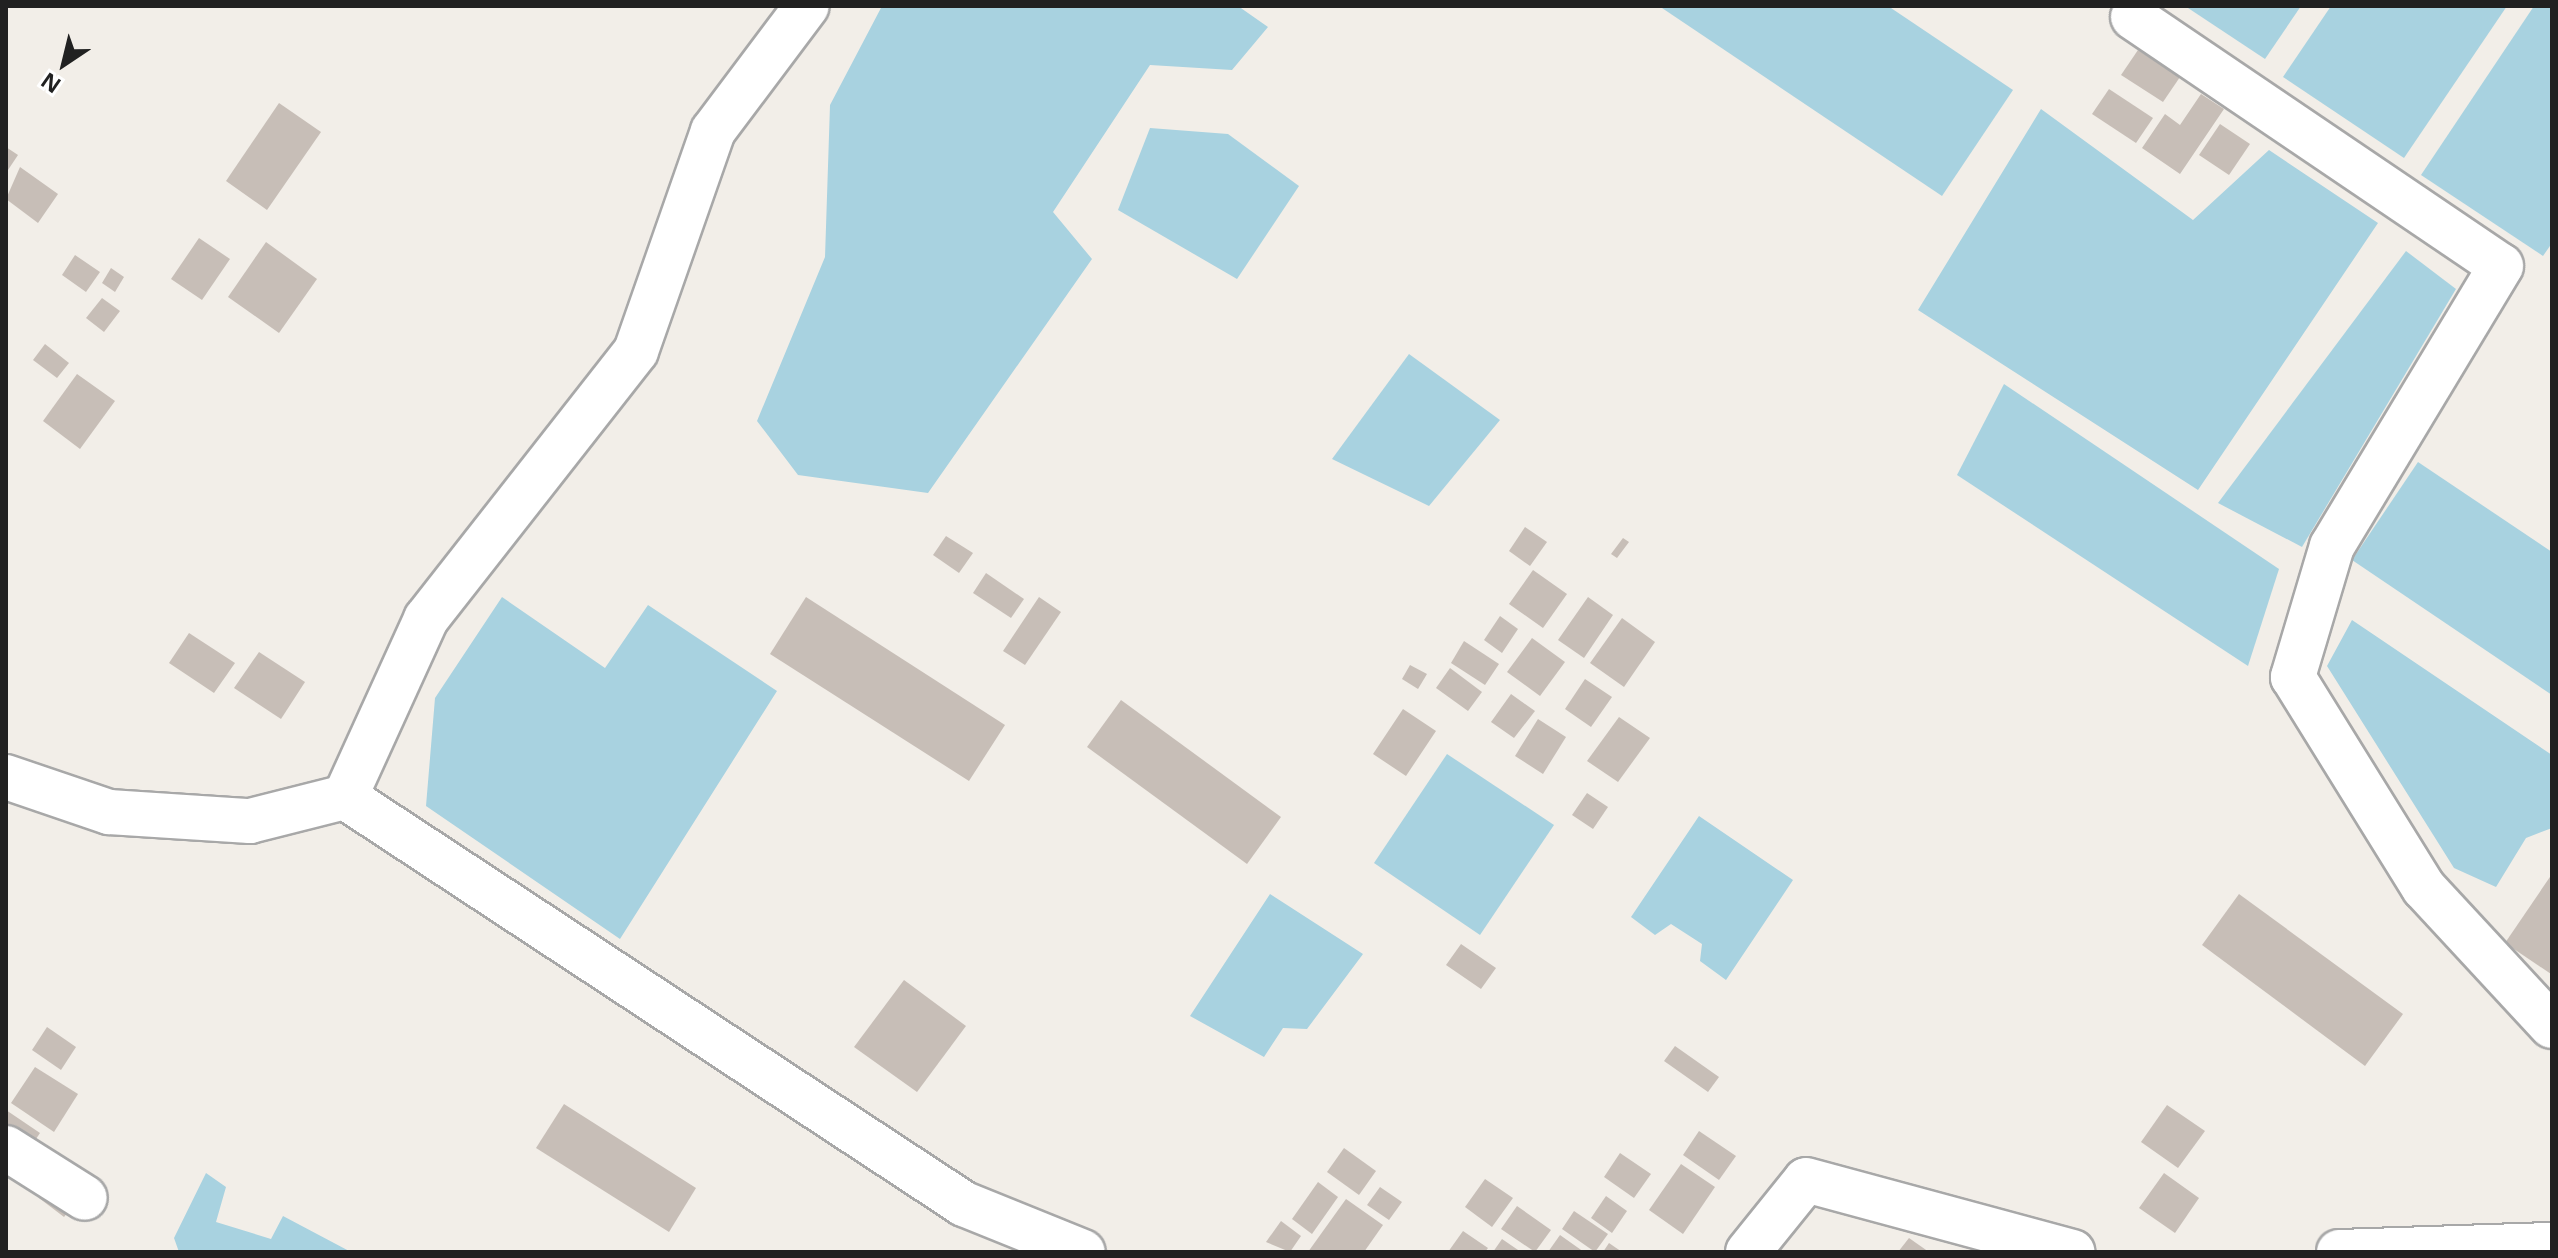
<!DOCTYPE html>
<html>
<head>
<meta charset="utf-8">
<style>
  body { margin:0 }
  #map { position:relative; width:2558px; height:1258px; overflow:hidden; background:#f2eee8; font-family:"Noto Sans",sans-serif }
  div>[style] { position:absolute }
  .water>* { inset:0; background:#a8d2e0 }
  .building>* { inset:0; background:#c7beb7 }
  .roads { filter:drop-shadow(2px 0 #a8a8a8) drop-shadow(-2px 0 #a8a8a8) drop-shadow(0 2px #a8a8a8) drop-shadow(0 -2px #a8a8a8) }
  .street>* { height:44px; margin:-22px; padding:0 22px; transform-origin:22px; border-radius:22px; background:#fff }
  span { translate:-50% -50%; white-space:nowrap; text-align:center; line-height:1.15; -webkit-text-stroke:6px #fff; paint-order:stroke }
  .frame { position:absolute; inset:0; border:8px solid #212121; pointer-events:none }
  .north { position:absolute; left:24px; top:24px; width:80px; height:80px; -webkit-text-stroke:6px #fff; paint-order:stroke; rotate:215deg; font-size:22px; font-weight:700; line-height:32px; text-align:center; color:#212121 }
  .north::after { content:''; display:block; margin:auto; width:28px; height:36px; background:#212121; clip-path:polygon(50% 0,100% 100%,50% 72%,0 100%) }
</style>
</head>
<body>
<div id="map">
  <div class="water">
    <i style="clip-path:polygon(882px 6px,1238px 6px,1268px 27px,1232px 70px,1150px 65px,1053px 212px,1092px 259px,928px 493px,798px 475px,757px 421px,825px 257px,830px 105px)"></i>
    <i style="clip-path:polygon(1659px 6px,1888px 6px,2013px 90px,1942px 196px)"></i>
    <i style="clip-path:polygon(2185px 6px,2301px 6px,2265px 59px)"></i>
    <i style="clip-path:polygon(2331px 6px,2507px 6px,2404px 158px,2283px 77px)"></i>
    <i style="clip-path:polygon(2534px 6px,2552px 6px,2552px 243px,2543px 256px,2421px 175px)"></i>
    <i style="clip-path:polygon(2041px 109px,2193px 220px,2269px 150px,2378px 223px,2198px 490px,1918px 310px)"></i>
    <i style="clip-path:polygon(1150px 128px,1228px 134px,1299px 186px,1237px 279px,1118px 210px)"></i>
    <i style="clip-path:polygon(2406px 251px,2456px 289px,2302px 547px,2218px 503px)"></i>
    <i style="clip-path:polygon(1409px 354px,1500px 420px,1429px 506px,1332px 459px)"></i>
    <i style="clip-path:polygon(2004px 384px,2279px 569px,2248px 666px,1957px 475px)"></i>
    <i style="clip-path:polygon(2418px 462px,2552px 552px,2552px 695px,2352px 560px)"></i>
    <i style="clip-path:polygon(502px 597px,605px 668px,648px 605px,777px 691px,620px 939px,426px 806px,435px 698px)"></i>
    <i style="clip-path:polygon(2352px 620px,2552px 755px,2552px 828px,2526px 838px,2496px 887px,2454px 868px,2327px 666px)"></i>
    <i style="clip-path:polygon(1447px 754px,1554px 825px,1480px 935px,1374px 863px)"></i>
    <i style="clip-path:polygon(1699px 816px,1793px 880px,1726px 980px,1700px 961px,1702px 944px,1671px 924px,1655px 935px,1631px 917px)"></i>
    <i style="clip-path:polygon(1270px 894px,1363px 954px,1307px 1029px,1283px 1028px,1264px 1057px,1190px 1016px)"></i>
    <i style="clip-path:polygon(206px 1173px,226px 1187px,216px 1222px,271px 1239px,283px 1216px,351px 1252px,179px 1252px,174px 1238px)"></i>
  </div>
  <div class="building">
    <i style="clip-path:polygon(2138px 50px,2180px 77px,2163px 102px,2121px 75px)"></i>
    <i style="clip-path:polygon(2109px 89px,2153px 118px,2136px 143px,2092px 114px)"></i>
    <i style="clip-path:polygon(2201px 94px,2224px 109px,2180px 174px,2142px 148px,2165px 114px,2180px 125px)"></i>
    <i style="clip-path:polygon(279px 103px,321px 132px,267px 210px,226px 181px)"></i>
    <i style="clip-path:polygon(2220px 124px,2250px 144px,2229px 175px,2199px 155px)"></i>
    <i style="clip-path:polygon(6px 147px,18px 155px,6px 173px)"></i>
    <i style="clip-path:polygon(20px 167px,58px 194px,38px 223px,6px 199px)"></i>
    <i style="clip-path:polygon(199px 238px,230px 259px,202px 300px,171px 279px)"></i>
    <i style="clip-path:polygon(266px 242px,317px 279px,279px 333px,228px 297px)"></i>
    <i style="clip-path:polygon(75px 255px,100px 272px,86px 292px,62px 275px)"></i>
    <i style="clip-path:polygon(111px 268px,124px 277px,115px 292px,102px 283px)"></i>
    <i style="clip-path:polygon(102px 298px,120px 311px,104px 332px,86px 318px)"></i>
    <i style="clip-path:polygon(45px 344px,69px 363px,57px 378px,33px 360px)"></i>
    <i style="clip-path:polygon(77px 374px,115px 401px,80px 449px,43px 421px)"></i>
    <i style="clip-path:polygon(1525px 527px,1547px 542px,1530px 566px,1509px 551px)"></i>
    <i style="clip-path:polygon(946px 536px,973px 553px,959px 573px,933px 555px)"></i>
    <i style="clip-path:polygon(1623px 538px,1629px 542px,1617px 558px,1611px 554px)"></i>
    <i style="clip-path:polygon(1533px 570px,1567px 594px,1543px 628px,1509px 604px)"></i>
    <i style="clip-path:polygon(986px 573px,1024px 599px,1011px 618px,973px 593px)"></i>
    <i style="clip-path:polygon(806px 597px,1005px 725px,969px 781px,770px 654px)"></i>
    <i style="clip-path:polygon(1039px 597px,1061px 612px,1025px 665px,1003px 651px)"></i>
    <i style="clip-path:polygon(1588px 597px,1613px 615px,1584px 658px,1558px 640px)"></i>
    <i style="clip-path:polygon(1500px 616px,1518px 629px,1502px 653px,1484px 640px)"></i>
    <i style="clip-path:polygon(1622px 618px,1655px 642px,1624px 687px,1590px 663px)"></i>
    <i style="clip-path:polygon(189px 633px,235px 663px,214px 693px,169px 663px)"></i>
    <i style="clip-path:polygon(1532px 638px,1565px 662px,1540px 696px,1507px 672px)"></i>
    <i style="clip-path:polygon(1464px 641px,1499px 664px,1485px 685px,1451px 663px)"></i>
    <i style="clip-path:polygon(259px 652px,305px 682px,281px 719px,234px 688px)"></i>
    <i style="clip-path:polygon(1410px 665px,1427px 674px,1418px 689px,1402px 679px)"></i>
    <i style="clip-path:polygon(1450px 668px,1482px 692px,1468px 711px,1436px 688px)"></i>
    <i style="clip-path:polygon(1585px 679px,1612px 697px,1591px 727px,1565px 709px)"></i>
    <i style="clip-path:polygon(1511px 694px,1535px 711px,1514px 738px,1491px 722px)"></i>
    <i style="clip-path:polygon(1121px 700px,1281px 817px,1247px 864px,1087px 747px)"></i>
    <i style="clip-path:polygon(1403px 709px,1436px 731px,1406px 776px,1373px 754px)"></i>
    <i style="clip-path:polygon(1619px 717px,1650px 738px,1618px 782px,1587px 761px)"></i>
    <i style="clip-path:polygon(1538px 719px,1566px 737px,1543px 774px,1515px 756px)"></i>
    <i style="clip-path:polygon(1587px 793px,1608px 807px,1593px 829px,1572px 815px)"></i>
    <i style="clip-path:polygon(2552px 874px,2552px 972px,2551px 974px,2505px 943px)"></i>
    <i style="clip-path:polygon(2239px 894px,2403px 1014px,2365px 1066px,2202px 945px)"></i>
    <i style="clip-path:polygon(1461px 944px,1496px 968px,1481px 989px,1446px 965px)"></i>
    <i style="clip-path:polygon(904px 980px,966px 1026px,917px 1092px,854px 1047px)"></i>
    <i style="clip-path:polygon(47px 1027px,76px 1047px,61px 1070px,32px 1050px)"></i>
    <i style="clip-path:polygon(1675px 1046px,1719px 1077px,1708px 1092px,1664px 1061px)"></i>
    <i style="clip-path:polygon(35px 1067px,78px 1094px,54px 1132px,11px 1103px)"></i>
    <i style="clip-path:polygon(564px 1104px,696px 1188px,669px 1232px,536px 1148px)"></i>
    <i style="clip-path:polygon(2167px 1105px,2205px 1131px,2178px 1168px,2141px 1142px)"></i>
    <i style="clip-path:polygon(6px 1110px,40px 1133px,28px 1151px,6px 1136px)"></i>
    <i style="clip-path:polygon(1699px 1131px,1736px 1156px,1719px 1180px,1683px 1155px)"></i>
    <i style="clip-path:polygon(1344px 1148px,1376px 1171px,1359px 1195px,1327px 1172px)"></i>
    <i style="clip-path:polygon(1620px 1153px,1651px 1174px,1634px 1198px,1604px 1177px)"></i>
    <i style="clip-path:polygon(1681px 1164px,1715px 1187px,1683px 1234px,1649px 1210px)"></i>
    <i style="clip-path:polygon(2164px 1173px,2199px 1198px,2175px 1233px,2139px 1208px)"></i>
    <i style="clip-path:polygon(1485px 1179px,1513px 1198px,1492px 1227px,1465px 1207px)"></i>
    <i style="clip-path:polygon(1318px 1182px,1338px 1197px,1312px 1234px,1292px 1219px)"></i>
    <i style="clip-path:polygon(51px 1183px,76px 1202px,64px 1217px,39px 1198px)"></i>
    <i style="clip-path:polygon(1380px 1187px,1402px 1202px,1389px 1220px,1367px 1205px)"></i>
    <i style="clip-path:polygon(1606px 1196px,1627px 1211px,1612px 1233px,1591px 1218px)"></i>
    <i style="clip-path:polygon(1346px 1199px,1383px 1225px,1364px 1252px,1308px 1252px)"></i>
    <i style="clip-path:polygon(1517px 1206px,1551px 1230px,1535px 1252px,1501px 1229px)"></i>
    <i style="clip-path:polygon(1574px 1211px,1608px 1234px,1595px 1252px,1562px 1229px)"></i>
    <i style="clip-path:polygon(1281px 1221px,1301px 1236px,1290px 1252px,1266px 1242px)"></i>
    <i style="clip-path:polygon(1463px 1231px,1488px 1248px,1485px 1252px,1448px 1252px)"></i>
    <i style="clip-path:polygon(1560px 1235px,1584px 1252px,1548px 1252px)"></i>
    <i style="clip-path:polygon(1909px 1238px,1929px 1252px,1898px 1252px)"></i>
    <i style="clip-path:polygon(1502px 1239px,1521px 1252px,1493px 1252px)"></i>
    <i style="clip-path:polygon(1609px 1243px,1622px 1252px,1603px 1252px)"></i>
  </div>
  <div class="roads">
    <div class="street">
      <i style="left:2133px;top:17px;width:444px;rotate:34.1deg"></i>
      <i style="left:2501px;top:266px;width:327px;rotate:121.1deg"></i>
      <i style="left:2332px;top:546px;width:137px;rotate:106.6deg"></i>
      <i style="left:2293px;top:677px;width:248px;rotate:58.2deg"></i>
      <i style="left:2424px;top:888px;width:188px;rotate:47.2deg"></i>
      <i style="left:6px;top:777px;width:109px;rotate:18.8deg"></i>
      <i style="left:109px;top:812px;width:141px;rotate:3.7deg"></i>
      <i style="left:250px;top:821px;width:98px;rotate:-14.2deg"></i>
      <i style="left:345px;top:797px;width:741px;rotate:33.33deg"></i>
      <i style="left:964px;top:1204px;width:128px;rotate:22deg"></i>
      <i style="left:345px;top:797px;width:196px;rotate:-65.5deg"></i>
      <i style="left:426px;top:619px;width:340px;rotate:-51.9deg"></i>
      <i style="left:636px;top:351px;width:233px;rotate:-70.7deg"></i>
      <i style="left:713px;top:131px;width:156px;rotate:-53.1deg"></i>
      <i style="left:6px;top:1148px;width:93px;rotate:32.3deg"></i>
      <i style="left:1748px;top:1252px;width:92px;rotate:-51.1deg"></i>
      <i style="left:1806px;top:1180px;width:276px;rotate:15.1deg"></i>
      <i style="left:2339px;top:1252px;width:213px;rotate:-1.9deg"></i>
    </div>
  </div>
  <div class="frame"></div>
  <div class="north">N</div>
</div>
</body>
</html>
